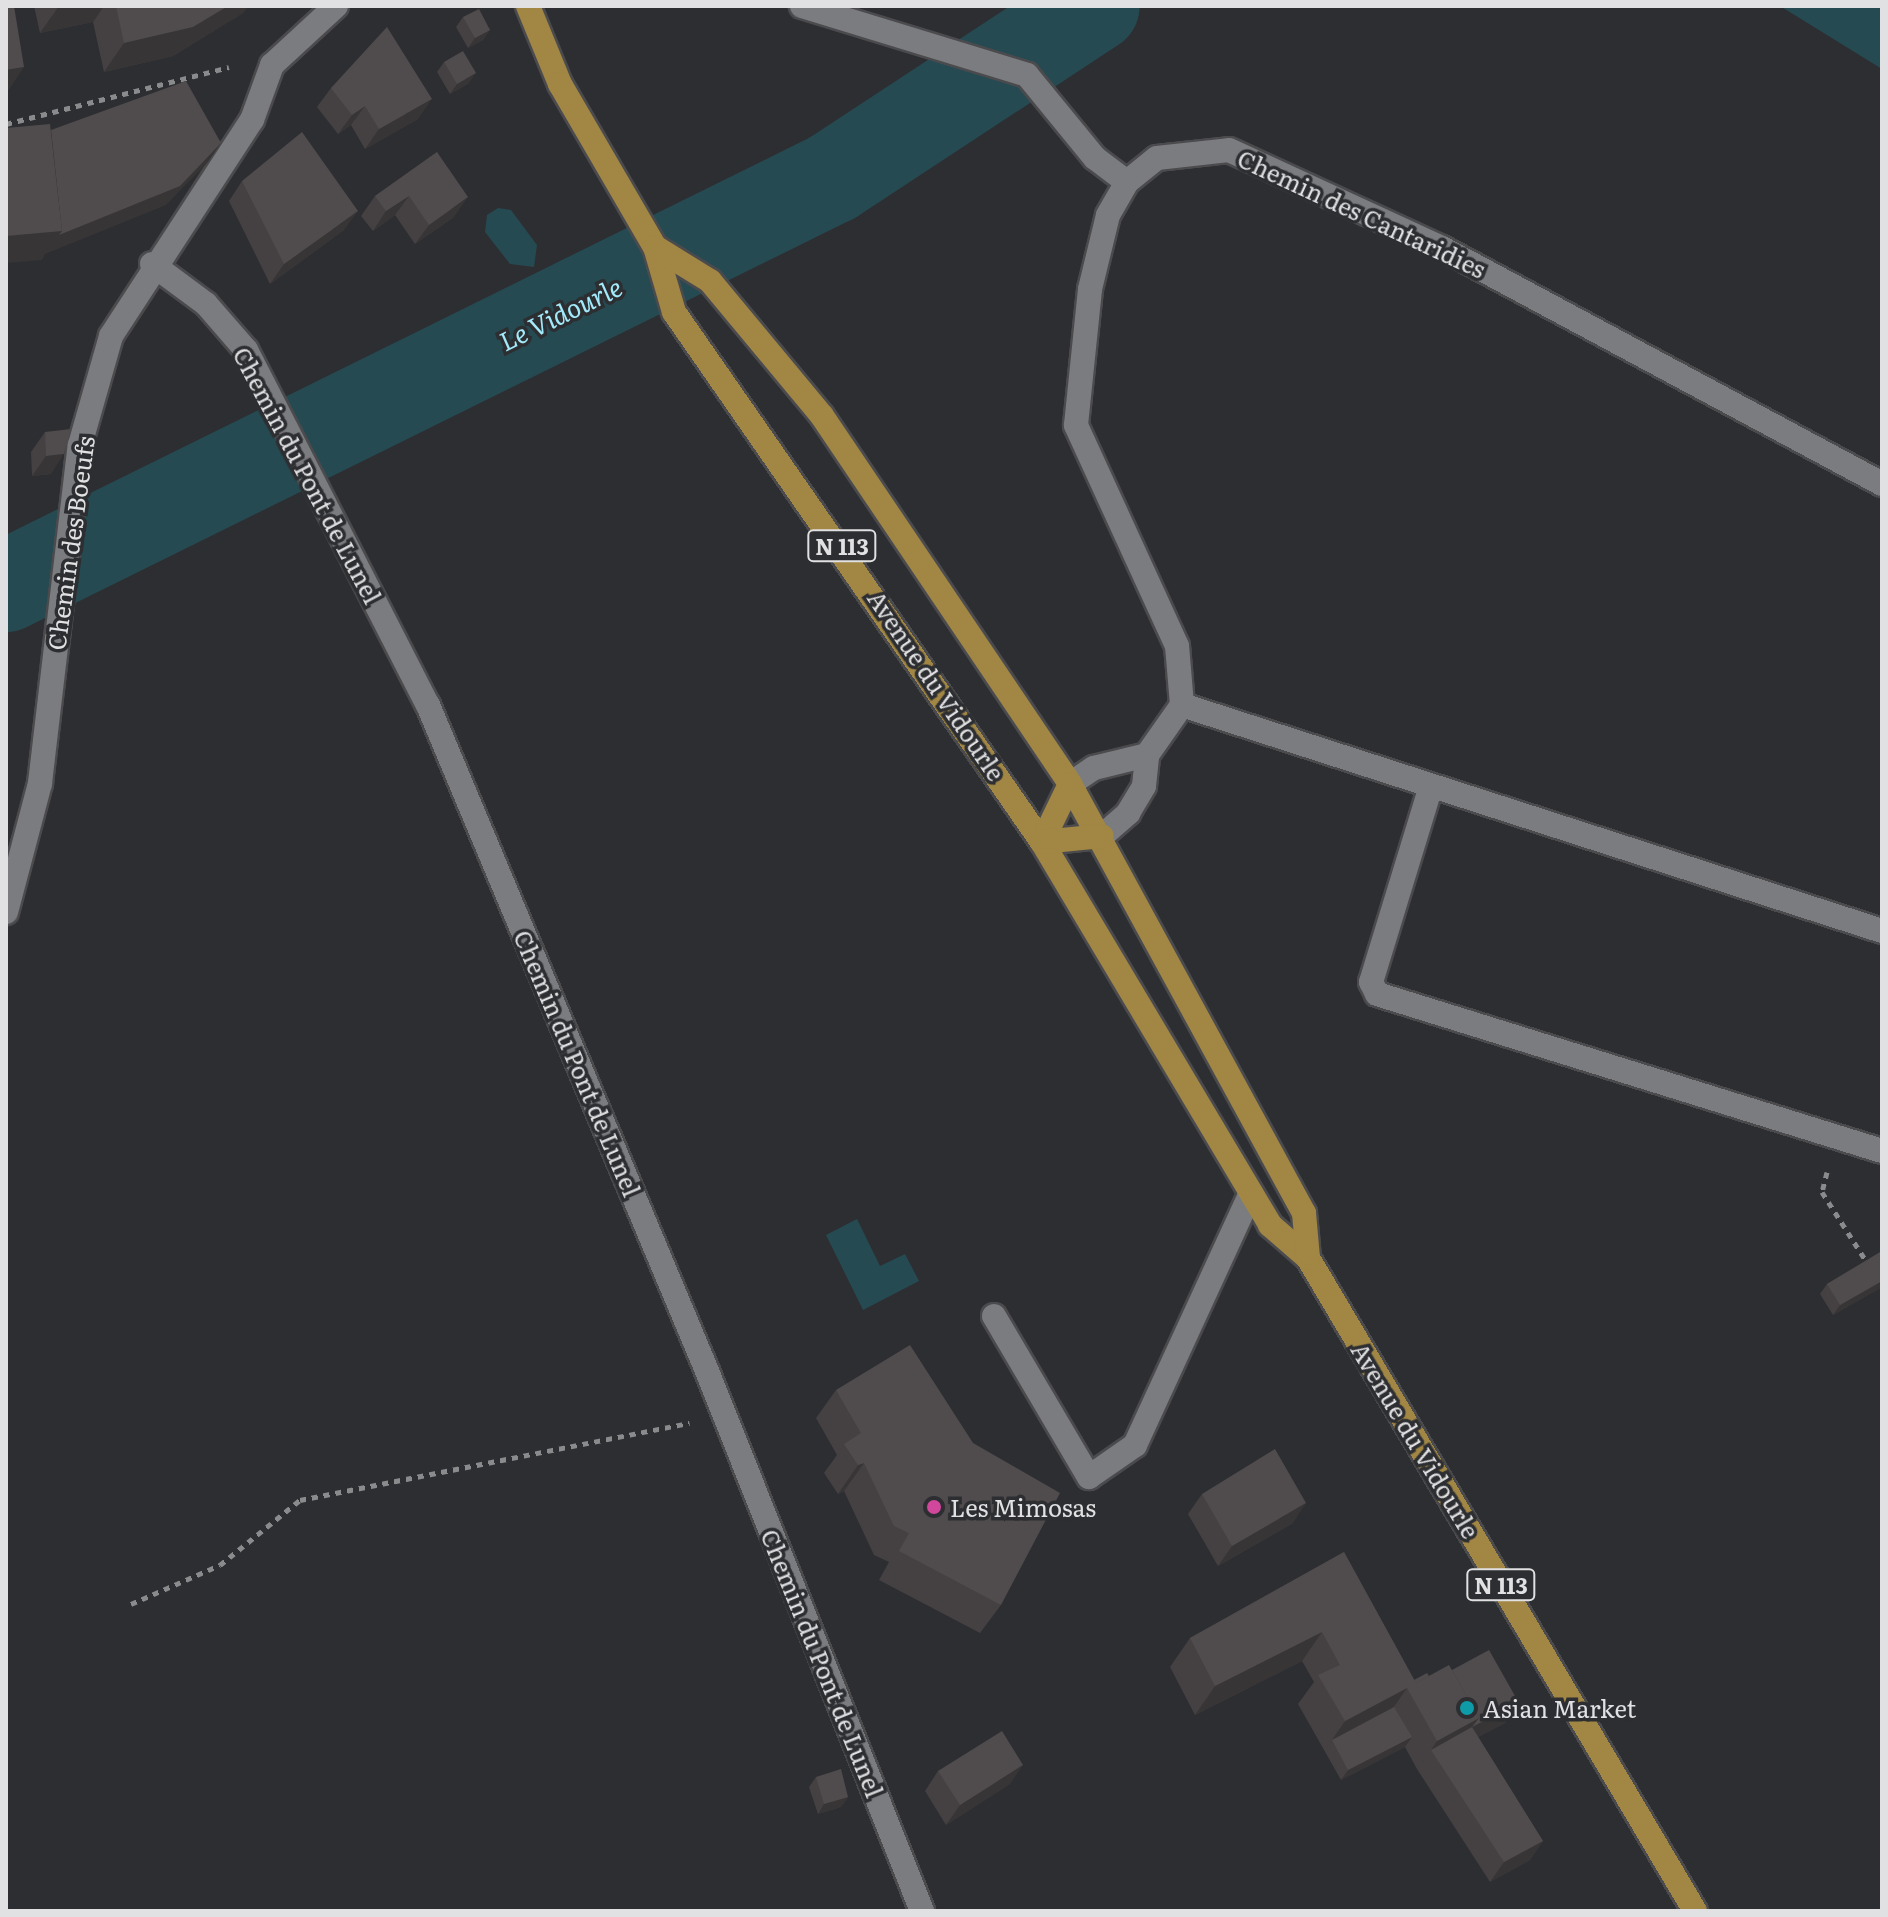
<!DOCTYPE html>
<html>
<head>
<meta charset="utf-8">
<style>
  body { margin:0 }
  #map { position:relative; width:1888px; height:1917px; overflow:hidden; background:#2d2e31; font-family:Literata,serif }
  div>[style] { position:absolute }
  .water>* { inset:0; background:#264a52 }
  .river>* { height:92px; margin:-46px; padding:0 46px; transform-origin:46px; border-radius:46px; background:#264a52 }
  .path>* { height:5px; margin-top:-2.5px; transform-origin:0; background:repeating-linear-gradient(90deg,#8a8b8d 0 6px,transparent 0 12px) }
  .roads { filter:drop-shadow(2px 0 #4b4b4e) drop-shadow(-2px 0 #4b4b4e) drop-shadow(0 2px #4b4b4e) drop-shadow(0 -2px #4b4b4e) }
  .service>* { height:24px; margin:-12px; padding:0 12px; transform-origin:12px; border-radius:12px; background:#7b7c80 }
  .minor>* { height:24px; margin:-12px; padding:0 12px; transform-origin:12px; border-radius:12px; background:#7b7c80 }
  .tertiary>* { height:24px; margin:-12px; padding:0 12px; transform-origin:12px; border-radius:12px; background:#7b7c80 }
  .primary>* { height:24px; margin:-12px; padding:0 12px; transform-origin:12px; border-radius:12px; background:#a18644 }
  .wall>* { inset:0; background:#454142 }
  .shaded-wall>* { inset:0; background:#383536 }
  .building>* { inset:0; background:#504c4d }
  .dots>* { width:22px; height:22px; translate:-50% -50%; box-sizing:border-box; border:4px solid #2d2e31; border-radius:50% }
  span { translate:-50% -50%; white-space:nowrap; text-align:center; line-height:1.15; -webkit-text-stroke:7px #2d2e31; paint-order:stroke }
  .shield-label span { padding:2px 6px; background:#2d2e31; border:2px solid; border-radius:6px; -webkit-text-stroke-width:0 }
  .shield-label { font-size:22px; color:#e1e1e3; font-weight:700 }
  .street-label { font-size:24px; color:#e1e1e3 }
  .poi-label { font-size:24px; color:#e1e1e3 }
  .left { translate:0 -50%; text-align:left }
  .water-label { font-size:26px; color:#a2e9f9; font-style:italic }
  .frame { position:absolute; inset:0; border:8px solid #e1e1e3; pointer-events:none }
</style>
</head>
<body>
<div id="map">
  <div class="water">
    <i style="clip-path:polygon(1780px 6px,1882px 6px,1882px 69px)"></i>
    <i style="clip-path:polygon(498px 208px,511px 210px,537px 245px,534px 267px,510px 264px,485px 232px,487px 215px)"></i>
    <i style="clip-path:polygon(857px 1219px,880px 1266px,905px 1254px,919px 1281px,863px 1310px,826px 1235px)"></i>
  </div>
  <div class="river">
    <i style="left:6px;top:586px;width:921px;rotate:-26.29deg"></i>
    <i style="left:832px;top:178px;width:313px;rotate:-33.3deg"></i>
  </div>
  <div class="path">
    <i style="left:6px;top:124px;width:230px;rotate:-14.3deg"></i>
    <i style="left:1827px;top:1172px;width:21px;rotate:104deg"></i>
    <i style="left:1822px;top:1192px;width:85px;rotate:57.4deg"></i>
    <i style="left:131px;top:1604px;width:97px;rotate:-23.7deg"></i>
    <i style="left:220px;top:1565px;width:103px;rotate:-39.1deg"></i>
    <i style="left:300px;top:1500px;width:397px;rotate:-11.2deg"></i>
  </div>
  <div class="roads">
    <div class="service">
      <i style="left:802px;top:6px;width:235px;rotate:17deg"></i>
      <i style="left:1027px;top:75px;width:107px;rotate:50.7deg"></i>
      <i style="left:1095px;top:158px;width:40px;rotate:37deg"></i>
      <i style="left:1182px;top:705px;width:736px;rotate:17.89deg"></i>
      <i style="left:1431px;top:786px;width:205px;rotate:107deg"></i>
      <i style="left:1371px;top:982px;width:13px;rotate:63deg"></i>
      <i style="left:1377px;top:994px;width:529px;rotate:17.27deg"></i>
      <i style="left:994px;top:1316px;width:187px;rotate:59.5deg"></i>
      <i style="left:1089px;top:1477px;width:56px;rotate:-34.8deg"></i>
      <i style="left:1135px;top:1445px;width:277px;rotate:-65.3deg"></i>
    </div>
    <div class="minor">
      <i style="left:152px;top:264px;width:67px;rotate:36.5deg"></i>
      <i style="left:206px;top:304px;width:61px;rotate:49deg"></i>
      <i style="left:246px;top:350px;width:399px;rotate:62.9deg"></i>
      <i style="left:428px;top:705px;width:722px;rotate:67.27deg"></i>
      <i style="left:707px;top:1371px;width:581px;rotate:68.29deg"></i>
      <i style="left:6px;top:912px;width:133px;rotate:-75.2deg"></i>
      <i style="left:40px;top:783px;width:340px;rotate:-83.3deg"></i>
      <i style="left:80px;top:445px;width:113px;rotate:-74.1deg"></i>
      <i style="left:111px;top:336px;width:258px;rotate:-56.9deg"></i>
      <i style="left:252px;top:120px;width:59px;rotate:-70deg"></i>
      <i style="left:272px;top:65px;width:87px;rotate:-42.7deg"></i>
    </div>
    <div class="tertiary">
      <i style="left:1070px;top:784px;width:29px;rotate:-34deg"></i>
      <i style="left:1094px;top:768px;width:55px;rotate:-13.8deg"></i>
      <i style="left:1102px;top:836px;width:35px;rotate:-41deg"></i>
      <i style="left:1128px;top:813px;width:31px;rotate:-59deg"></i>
      <i style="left:1144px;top:786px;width:31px;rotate:-84deg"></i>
      <i style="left:1147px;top:755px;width:61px;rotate:-55deg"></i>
      <i style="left:1182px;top:705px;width:59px;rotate:-94.8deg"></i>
      <i style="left:1177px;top:646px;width:243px;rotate:-114.6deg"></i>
      <i style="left:1076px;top:425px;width:137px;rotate:-84.1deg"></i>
      <i style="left:1090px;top:289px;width:76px;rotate:-76.3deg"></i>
      <i style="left:1108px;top:215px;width:38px;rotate:-60deg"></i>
      <i style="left:1127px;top:182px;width:38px;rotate:-39deg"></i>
      <i style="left:1157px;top:158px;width:72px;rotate:-6.3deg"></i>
      <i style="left:1229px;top:150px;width:234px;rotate:24.7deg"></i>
      <i style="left:1442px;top:248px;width:499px;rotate:28.2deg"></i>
    </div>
    <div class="primary">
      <i style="left:528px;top:6px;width:84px;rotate:67.7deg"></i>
      <i style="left:560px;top:84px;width:189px;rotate:59.8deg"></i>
      <i style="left:655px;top:247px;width:68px;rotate:73.7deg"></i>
      <i style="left:674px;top:312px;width:645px;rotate:55.23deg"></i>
      <i style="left:1042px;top:842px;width:446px;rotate:59.2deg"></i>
      <i style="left:1270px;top:1225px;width:50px;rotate:41deg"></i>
      <i style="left:1308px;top:1258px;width:759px;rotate:59.35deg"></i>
      <i style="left:655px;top:247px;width:65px;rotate:31.7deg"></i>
      <i style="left:710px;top:281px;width:175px;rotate:50.3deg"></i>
      <i style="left:822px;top:416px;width:444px;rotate:56deg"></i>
      <i style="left:1070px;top:784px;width:489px;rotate:61.4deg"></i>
      <i style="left:1304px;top:1213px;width:45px;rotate:84.9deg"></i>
      <i style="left:1042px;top:842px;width:64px;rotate:-64.2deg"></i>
      <i style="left:1042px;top:842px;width:60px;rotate:-5.7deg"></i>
    </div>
  </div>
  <div class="wall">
    <i style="clip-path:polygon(34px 6px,248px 6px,243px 13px,173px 56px,104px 72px,93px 22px,40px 33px)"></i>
    <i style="clip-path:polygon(463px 17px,490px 30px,483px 40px,468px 48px,456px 27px)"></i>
    <i style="clip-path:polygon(444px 62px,469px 83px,450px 94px,437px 72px)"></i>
    <i style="clip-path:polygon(331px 88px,418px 119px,365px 149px,351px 125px,338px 134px,317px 107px)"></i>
    <i style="clip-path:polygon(437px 152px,454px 217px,415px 244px,395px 215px,373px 231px,361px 216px,375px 196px)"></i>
    <i style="clip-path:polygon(242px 181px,344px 230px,270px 284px,229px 201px)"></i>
    <i style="clip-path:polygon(45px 432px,51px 474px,32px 476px,31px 452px)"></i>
    <i style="clip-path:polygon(1882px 1251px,1882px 1287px,1833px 1315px,1820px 1294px,1827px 1284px)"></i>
    <i style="clip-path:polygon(836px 1390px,1001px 1605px,980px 1633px,879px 1580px,889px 1562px,874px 1555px,844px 1491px,838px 1494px,824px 1473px,837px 1455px,816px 1418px)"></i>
    <i style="clip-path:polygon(1202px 1494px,1293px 1523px,1218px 1566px,1188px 1514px)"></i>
    <i style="clip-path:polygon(1344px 1552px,1414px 1680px,1452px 1670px,1519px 1703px,1505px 1723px,1478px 1737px,1543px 1841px,1530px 1860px,1490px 1882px,1417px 1769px,1405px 1747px,1341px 1780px,1298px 1704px,1314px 1682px,1302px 1661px,1195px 1715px,1170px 1667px,1190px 1638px)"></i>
    <i style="clip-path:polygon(938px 1771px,1010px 1784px,946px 1825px,925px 1791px)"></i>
    <i style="clip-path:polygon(816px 1777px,848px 1797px,841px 1807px,818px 1814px,809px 1787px)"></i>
  </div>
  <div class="shaded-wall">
    <i style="clip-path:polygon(59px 6px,104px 6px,93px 22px,40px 33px)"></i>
    <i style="clip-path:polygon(228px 6px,248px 6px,243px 13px,173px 56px,104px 72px,124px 43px)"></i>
    <i style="clip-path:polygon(490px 30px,483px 40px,468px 48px,475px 38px)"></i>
    <i style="clip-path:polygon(24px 67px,6px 94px,6px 70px)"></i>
    <i style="clip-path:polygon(476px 73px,469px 83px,450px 94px,457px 84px)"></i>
    <i style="clip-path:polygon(432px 99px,418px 119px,365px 149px,379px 129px)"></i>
    <i style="clip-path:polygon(365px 106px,351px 125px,338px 134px,352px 115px)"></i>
    <i style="clip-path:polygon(221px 143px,208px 162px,166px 205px,45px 254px,42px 260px,6px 263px,6px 236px)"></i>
    <i style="clip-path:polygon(409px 196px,395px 215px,373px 231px,386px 211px)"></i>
    <i style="clip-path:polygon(468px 197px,454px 217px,415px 244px,429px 225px)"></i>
    <i style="clip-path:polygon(358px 211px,344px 230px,270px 284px,284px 264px)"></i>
    <i style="clip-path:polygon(64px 454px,51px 474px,32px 476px,46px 456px)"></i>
    <i style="clip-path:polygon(1882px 1281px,1882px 1287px,1833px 1315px,1840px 1305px)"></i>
    <i style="clip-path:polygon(864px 1463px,844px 1491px,838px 1494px,858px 1465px)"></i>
    <i style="clip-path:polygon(1306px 1503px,1293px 1523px,1218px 1566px,1232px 1546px)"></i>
    <i style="clip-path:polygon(1322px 1632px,1302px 1661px,1195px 1715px,1215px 1686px)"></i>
    <i style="clip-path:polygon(1407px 1688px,1387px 1717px,1332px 1740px,1325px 1750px,1345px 1721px)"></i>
    <i style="clip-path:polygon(1519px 1703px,1505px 1723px,1459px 1747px,1431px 1750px,1437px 1741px,1479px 1718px)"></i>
    <i style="clip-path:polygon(1412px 1737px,1405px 1747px,1341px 1780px,1348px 1770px)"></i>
    <i style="clip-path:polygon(1023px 1765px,1010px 1784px,946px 1825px,960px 1805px)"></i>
    <i style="clip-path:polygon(848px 1797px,841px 1807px,818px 1814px,824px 1804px)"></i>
    <i style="clip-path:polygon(1543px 1841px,1530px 1860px,1490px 1882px,1504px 1862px)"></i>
  </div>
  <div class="building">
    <i style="clip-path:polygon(6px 6px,14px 6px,24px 67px,6px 70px)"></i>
    <i style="clip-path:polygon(116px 6px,228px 6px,193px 27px,124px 43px)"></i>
    <i style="clip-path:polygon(479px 9px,490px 30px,475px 38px,463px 17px)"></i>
    <i style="clip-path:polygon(387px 27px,432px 99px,379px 129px,365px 106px,352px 115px,331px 88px)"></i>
    <i style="clip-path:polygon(463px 51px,476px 73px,457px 84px,444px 62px)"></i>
    <i style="clip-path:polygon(186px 81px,221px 143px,180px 186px,59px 235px,62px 231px,51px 130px)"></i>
    <i style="clip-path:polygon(50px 124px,62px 231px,6px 236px,6px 128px)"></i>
    <i style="clip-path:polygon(302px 132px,358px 211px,284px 264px,242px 181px)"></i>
    <i style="clip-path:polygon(437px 152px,468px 197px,429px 225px,409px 196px,386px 211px,375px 196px)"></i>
    <i style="clip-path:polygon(71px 429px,64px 454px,46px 456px,45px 432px)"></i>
    <i style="clip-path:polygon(1882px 1251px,1882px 1281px,1840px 1305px,1827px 1284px)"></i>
    <i style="clip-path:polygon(910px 1345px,973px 1443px,1060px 1493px,1001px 1605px,899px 1551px,909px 1533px,894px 1526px,864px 1463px,858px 1465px,844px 1444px,861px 1433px,836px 1390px)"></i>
    <i style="clip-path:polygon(1275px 1449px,1306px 1503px,1232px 1546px,1202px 1494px)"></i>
    <i style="clip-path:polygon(1344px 1552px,1416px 1683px,1449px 1665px,1479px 1718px,1437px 1741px,1407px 1688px,1345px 1721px,1318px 1675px,1340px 1665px,1322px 1632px,1215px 1686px,1190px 1638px)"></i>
    <i style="clip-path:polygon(1489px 1650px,1519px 1703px,1472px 1727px,1479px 1718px,1452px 1670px)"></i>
    <i style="clip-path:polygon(1427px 1673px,1429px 1676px,1416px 1683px,1414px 1680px)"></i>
    <i style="clip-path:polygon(1394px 1707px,1412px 1737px,1348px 1770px,1332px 1740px)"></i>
    <i style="clip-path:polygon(1472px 1727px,1543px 1841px,1504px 1862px,1431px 1750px)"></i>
    <i style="clip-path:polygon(1002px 1731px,1023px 1765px,960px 1805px,938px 1771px)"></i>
    <i style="clip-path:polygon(841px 1769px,848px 1797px,824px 1804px,816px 1777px)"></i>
  </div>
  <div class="dots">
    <i style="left:934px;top:1507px;background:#d1479c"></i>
    <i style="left:1467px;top:1708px;background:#0f9aa8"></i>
  </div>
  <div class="shield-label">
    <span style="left:842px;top:546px">N 113</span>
    <span style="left:1501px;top:1585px">N 113</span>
  </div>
  <div class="street-label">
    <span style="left:1362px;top:213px;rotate:25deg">Chemin des Cantaridies</span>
    <span style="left:308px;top:475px;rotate:62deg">Chemin du Pont de Lunel</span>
    <span style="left:70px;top:543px;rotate:-82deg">Chemin des Boeufs</span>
    <span style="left:937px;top:685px;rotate:56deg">Avenue du Vidourle</span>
    <span style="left:578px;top:1063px;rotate:67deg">Chemin du Pont de Lunel</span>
    <span style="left:1416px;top:1440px;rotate:59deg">Avenue du Vidourle</span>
    <span style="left:823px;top:1663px;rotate:68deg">Chemin du Pont de Lunel</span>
  </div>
  <div class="poi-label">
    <span class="left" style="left:950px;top:1507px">Les Mimosas</span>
    <span class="left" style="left:1483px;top:1708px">Asian Market</span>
  </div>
  <div class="water-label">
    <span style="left:560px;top:313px;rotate:-26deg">Le Vidourle</span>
  </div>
  <div class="frame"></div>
</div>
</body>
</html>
